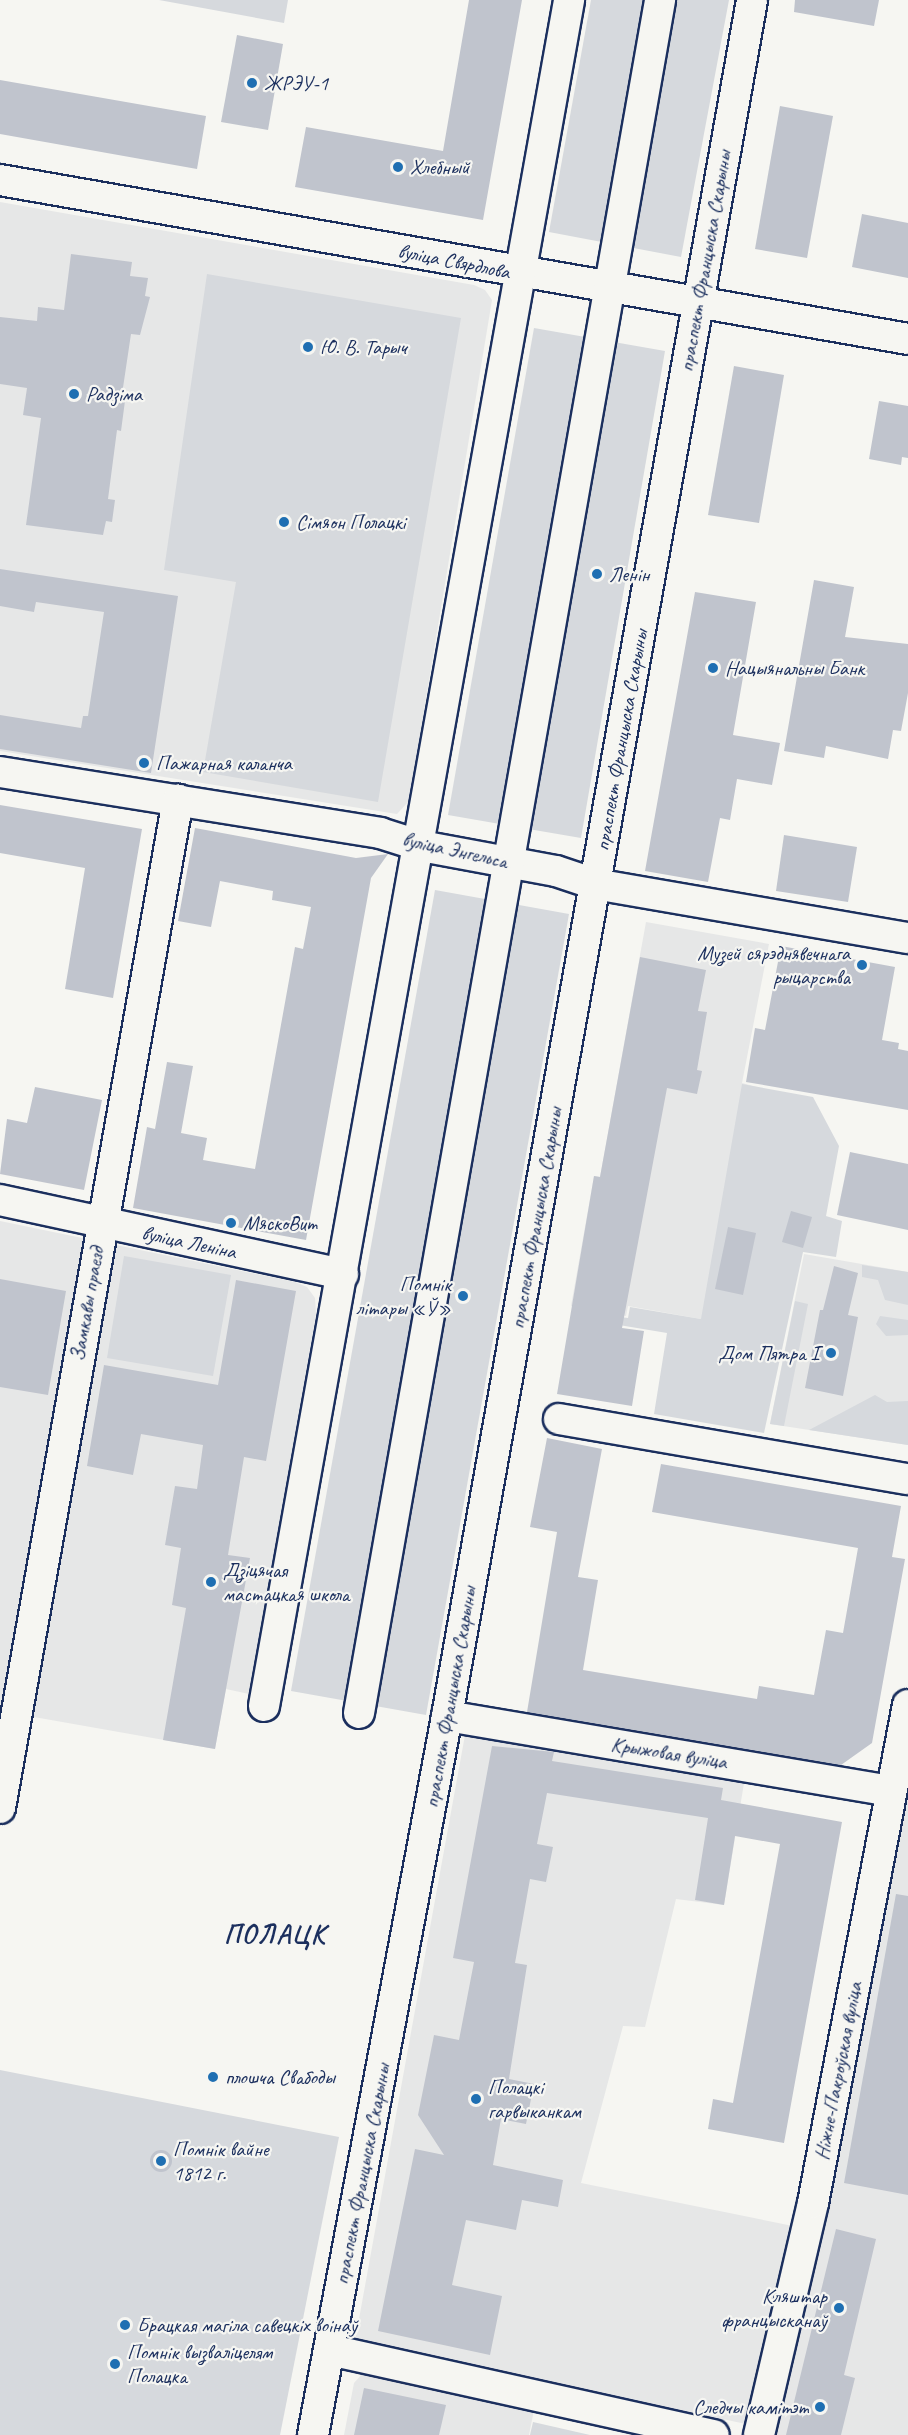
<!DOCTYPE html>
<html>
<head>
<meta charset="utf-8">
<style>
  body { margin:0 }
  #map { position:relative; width:908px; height:2435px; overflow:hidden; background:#f6f6f2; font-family:Caveat,sans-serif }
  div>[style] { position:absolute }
  .built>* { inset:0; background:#e6e7e7 }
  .green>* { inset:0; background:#d6d9dd }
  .building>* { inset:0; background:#c0c4cd }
  .round { border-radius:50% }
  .roads { filter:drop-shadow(2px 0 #1b2f5e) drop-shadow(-2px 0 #1b2f5e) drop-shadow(0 2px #1b2f5e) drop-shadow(0 -2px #1b2f5e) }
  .minor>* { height:30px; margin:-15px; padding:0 15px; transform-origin:15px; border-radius:15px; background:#f6f6f2 }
  .dots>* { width:16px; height:16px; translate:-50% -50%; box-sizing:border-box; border:3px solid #f6f6f2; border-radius:50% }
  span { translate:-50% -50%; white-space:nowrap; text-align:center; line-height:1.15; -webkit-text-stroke:4.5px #f6f6f2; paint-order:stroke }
  .poi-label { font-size:21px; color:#1b2f5e }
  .left { translate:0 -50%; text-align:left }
  .right { translate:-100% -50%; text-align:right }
  .street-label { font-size:21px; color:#1b2f5e }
  .district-label { font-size:27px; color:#1b2f5e; font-weight:700; letter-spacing:1.5px }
</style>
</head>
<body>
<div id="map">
  <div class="built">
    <i style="clip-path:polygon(0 202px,474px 285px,485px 290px,492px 300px,409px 801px,397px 814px,0 751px)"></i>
    <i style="clip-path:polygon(646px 922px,769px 944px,742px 1083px,801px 1099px,757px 1329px,628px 1306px,626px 1316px,571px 1306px,594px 1176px,600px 1177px)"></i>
    <i style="clip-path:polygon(0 1221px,295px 1282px,307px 1287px,315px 1298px,316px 1314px,249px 1694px,226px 1689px,215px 1749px,0 1711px)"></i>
    <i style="clip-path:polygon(804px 1254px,908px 1272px,908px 1445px,770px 1424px)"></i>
    <i style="clip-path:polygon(471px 1731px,745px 1777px,724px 1905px,676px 1899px,645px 2027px,623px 2026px,581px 2183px,793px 2226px,746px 2424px,355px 2341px,465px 1735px)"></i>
    <i style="clip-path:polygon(908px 1773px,908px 2435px,773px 2435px)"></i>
    <i style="clip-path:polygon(362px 2374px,534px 2410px,529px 2435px,344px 2435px,354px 2383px)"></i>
  </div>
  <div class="green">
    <i style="clip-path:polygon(159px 0,288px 0,284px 23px)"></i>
    <i style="clip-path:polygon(591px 0,729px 0,681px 257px,549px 232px)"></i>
    <i style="clip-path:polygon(207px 274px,461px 318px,378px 802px,203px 772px,236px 582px,164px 570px)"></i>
    <i style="clip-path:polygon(534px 328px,665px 351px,581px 838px,448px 815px)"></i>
    <i style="clip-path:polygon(435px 890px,569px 914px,426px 1715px,291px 1691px)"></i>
    <i style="clip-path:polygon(742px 1084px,813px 1097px,839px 1146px,826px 1216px,842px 1221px,836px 1257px,803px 1252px,764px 1433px,654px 1414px,667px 1333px,619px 1325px,620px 1317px,628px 1318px,630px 1307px,701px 1319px)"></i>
    <i style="clip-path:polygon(124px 1256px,231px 1275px,213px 1376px,107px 1358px)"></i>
    <i style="clip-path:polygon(862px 1265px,908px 1272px,908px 1305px,885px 1300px,878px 1280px,862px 1277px)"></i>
    <i style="clip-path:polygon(795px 1301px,808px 1304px,784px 1426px,770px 1424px)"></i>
    <i style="clip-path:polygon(880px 1316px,908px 1320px,908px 1335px,886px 1336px,876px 1324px)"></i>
    <i style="clip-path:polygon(875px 1395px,887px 1402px,908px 1401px,908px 1445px,809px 1430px)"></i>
    <i style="clip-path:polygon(0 2070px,339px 2137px,280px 2435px,0 2435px)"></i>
    <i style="clip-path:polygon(533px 2422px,590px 2435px,530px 2435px)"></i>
  </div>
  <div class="building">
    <i style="clip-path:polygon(469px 0,522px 0,483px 220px,295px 187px,306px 127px,443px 151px)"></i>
    <i style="clip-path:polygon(795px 0,879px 0,874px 26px,794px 12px)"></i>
    <i style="clip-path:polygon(237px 35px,283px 44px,268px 130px,221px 122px)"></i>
    <i style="clip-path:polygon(0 80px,206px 116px,197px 169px,0 134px)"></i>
    <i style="clip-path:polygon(780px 106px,833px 116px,807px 258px,755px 249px)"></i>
    <i style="clip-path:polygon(862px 214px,908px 223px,908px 278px,852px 267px)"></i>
    <i style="clip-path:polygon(71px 254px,132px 262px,130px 276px,148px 278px,145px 296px,150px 297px,140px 335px,131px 334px,121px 401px,125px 401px,121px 431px,117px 430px,108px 499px,115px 500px,112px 522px,106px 521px,103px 535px,26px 525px,41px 418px,23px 415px,27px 388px,0 384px,0 317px,37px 321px,38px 307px,64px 310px)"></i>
    <i style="clip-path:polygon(734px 366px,784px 375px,759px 523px,708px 515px)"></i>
    <i style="clip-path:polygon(879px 401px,908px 406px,908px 458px,902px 457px,901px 465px,869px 459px)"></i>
    <i style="clip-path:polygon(0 569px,178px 596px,151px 773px,0 749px,0 715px,81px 728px,83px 716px,88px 716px,104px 612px,36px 602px,34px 612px,0 606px)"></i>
    <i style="clip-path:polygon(814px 580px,854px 587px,845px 637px,908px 644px,908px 693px,901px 731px,893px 730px,888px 759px,826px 746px,824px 758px,784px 751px)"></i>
    <i style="clip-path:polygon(695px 592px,756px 602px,733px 735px,780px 743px,772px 785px,737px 779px,730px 820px,720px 818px,708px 882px,645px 871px)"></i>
    <i style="clip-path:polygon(0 805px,142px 829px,113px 998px,65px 989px,85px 868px,0 853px)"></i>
    <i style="clip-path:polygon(195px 828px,356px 858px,388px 854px,371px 878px,306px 1240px,133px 1208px,147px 1127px,155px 1129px,167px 1062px,193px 1066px,181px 1133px,207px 1138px,203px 1160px,255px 1169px,295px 947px,303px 949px,311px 907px,272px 900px,273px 891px,220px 881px,211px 927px,178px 921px)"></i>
    <i style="clip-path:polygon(784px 835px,857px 847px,848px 902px,776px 891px)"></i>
    <i style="clip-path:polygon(781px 946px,895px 967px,882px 1040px,899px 1043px,898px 1049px,908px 1051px,908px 1110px,746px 1082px,755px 1028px,765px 1030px)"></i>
    <i style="clip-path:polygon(640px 957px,706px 970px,698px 1011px,707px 1012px,697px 1070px,702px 1071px,697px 1094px,667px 1088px,622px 1328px,644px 1331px,632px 1406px,557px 1394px,594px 1176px,600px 1177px)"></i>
    <i style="clip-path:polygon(35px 1087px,102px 1100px,84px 1190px,0 1174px,7px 1119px,27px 1123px)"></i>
    <i style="clip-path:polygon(850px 1152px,908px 1164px,908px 1230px,837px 1215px)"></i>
    <i style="clip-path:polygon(791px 1211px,812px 1217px,803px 1248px,782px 1242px)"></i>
    <i style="clip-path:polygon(728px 1227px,756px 1233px,743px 1295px,715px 1289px)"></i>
    <i style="clip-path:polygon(834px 1266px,858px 1273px,848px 1315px,858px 1317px,843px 1396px,805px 1388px,820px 1310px,823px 1310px)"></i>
    <i style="clip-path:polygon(0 1279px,66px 1291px,48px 1395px,0 1387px)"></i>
    <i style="clip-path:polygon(236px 1280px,296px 1291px,266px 1461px,244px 1457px,228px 1555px,250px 1558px,215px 1749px,163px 1740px,186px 1608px,172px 1605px,181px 1548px,165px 1545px,175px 1486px,197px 1489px,203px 1445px,141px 1434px,133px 1475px,87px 1466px,104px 1365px,218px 1385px)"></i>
    <i style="clip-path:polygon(547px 1438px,602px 1449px,578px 1577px,598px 1580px,583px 1670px,757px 1699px,759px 1686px,814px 1695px,826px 1630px,843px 1633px,858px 1548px,652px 1512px,661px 1464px,901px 1506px,892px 1557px,905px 1559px,872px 1743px,841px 1765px,527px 1712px,557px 1532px,530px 1527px)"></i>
    <i style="clip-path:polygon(492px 1746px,554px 1752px,552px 1761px,723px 1788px,721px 1800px,842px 1822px,784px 2143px,708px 2129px,713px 2099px,733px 2103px,780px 1844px,735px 1836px,724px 1905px,695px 1900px,708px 1818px,547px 1793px,537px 1844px,553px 1847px,546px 1882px,530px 1879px,515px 1963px,527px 1965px,509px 2079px,534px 2084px,526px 2124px,501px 2119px,493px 2165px,563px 2180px,558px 2207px,522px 2200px,516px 2230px,466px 2220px,452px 2285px,502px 2296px,490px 2355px,378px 2331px,415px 2149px,444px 2155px,418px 2115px,434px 2035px,459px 2040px,474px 1962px,453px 1958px)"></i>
    <i style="clip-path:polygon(896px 1894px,908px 1896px,908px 2195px,844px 2183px)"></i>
    <i class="round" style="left:150px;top:2150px;width:22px;height:22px"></i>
    <i style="clip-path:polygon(836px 2229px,876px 2239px,844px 2375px,855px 2378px,841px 2435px,786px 2435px)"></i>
    <i style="clip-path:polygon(364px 2388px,446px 2405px,439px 2435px,354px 2435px)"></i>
  </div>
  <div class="roads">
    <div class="minor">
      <i style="left:0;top:180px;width:922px;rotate:9.93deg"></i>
      <i style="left:0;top:772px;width:385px;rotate:9.1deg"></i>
      <i style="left:380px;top:833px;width:43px;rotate:17.6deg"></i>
      <i style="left:421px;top:846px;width:137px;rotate:10.5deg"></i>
      <i style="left:556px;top:871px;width:41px;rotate:18.4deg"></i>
      <i style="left:595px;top:884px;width:318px;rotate:9.8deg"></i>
      <i style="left:0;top:1200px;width:351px;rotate:12.2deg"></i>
      <i style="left:559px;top:1419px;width:354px;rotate:9.8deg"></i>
      <i style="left:264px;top:1706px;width:1733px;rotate:-79.86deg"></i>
      <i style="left:359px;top:1713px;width:1739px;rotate:-80.03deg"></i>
      <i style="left:447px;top:1716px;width:450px;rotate:9.6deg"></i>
      <i style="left:0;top:1808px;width:1024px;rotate:-79.99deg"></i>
      <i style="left:330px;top:2350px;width:393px;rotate:12.5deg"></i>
      <i style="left:313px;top:2435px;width:731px;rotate:-79.44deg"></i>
      <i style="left:447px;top:1716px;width:1743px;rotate:-79.92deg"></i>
      <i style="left:759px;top:2435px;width:238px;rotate:-76.9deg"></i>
      <i style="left:813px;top:2203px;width:507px;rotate:-79.2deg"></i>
    </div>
  </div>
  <div class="dots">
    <i style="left:252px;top:83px;background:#1f6fb2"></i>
    <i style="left:398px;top:167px;background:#1f6fb2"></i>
    <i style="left:308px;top:347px;background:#1f6fb2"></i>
    <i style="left:74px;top:394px;background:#1f6fb2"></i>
    <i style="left:284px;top:522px;background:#1f6fb2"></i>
    <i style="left:597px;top:574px;background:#1f6fb2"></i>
    <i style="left:713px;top:668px;background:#1f6fb2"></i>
    <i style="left:144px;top:763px;background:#1f6fb2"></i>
    <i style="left:862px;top:965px;background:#1f6fb2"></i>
    <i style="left:231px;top:1223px;background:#1f6fb2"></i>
    <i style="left:463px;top:1296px;background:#1f6fb2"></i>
    <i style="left:831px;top:1353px;background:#1f6fb2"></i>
    <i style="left:211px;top:1582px;background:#1f6fb2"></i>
    <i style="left:213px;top:2077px;background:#1f6fb2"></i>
    <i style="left:476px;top:2099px;background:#1f6fb2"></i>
    <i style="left:161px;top:2161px;background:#1f6fb2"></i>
    <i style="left:839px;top:2308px;background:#1f6fb2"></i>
    <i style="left:125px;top:2325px;background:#1f6fb2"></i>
    <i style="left:115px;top:2364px;background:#1f6fb2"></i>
    <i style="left:820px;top:2407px;background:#1f6fb2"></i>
  </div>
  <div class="poi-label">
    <span class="left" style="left:264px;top:83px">ЖРЭУ-1</span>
    <span class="left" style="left:410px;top:167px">Хлебный</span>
    <span class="left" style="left:320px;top:347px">Ю. В. Тарыч</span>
    <span class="left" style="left:86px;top:394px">Радзіма</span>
    <span class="left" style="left:296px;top:522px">Сімяон Полацкі</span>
    <span class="left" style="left:609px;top:574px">Ленін</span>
    <span class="left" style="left:725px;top:668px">Нацыянальны Банк</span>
    <span class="left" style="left:156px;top:763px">Пажарная каланча</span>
    <span class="right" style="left:850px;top:965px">Музей сярэднявечнага<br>рыцарства</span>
    <span class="left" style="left:243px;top:1223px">МяскоВит</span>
    <span class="right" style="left:451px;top:1296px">Помнік<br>літары «Ў»</span>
    <span class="right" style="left:819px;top:1353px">Дом Пятра І</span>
    <span class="left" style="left:223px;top:1582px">Дзіцячая<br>мастацкая школа</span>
    <span class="left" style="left:225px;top:2077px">плошча Свабоды</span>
    <span class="left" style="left:488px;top:2099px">Полацкі<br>гарвыканкам</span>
    <span class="left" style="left:173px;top:2161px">Помнік вайне<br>1812 г.</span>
    <span class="right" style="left:827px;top:2308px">Кляштар<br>францысканаў</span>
    <span class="left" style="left:137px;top:2325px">Брацкая магіла савецкіх воінаў</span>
    <span class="left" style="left:127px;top:2364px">Помнік вызваліцелям<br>Полацка</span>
    <span class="right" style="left:808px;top:2407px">Следчы камітэт</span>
  </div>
  <div class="street-label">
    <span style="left:454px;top:261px;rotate:11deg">вуліца Свярдлова</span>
    <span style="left:705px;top:261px;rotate:-80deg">праспект Францыска Скарыны</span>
    <span style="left:621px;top:740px;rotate:-80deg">праспект Францыска Скарыны</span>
    <span style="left:455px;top:850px;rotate:12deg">вуліца Энгельса</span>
    <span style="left:536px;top:1218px;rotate:-80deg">праспект Францыска Скарыны</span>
    <span style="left:189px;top:1242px;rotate:12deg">вуліца Леніна</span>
    <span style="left:87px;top:1304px;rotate:-80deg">Замкавы праезд</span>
    <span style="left:450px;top:1697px;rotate:-80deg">праспект Францыска Скарыны</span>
    <span style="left:669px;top:1753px;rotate:9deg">Крыжовая вуліца</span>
    <span style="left:838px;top:2071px;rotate:-79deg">Ніжне-Пакроўская вуліца</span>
    <span style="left:362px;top:2174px;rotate:-79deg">праспект Францыска Скарыны</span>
  </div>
  <div class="district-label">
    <span style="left:275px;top:1935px">ПОЛАЦК</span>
  </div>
</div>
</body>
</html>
